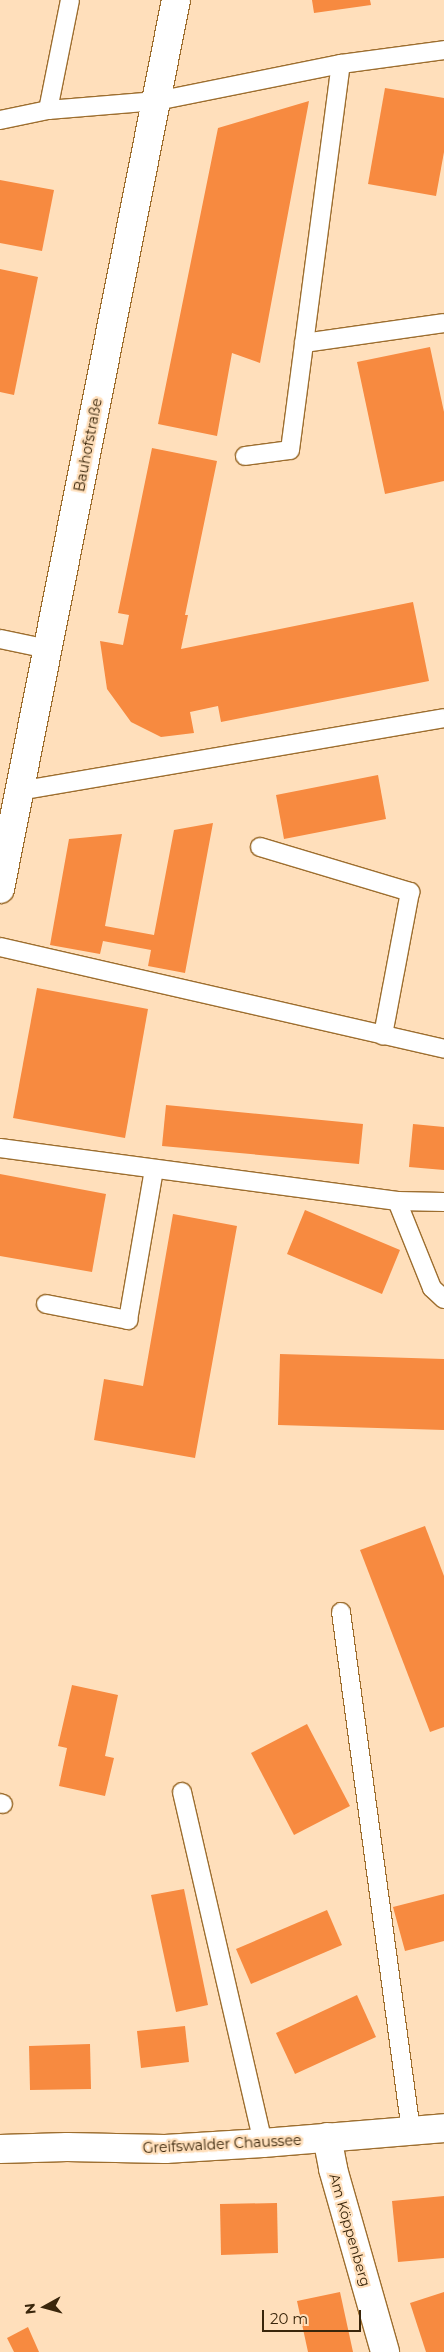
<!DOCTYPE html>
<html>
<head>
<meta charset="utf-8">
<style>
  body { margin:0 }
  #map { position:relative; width:444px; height:2352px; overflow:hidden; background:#ffdfbb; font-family:Montserrat,sans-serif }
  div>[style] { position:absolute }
  .building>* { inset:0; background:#f78a40 }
  .roads { filter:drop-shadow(1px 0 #9d6e2f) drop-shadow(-1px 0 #9d6e2f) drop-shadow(0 1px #9d6e2f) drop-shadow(0 -1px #9d6e2f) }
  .service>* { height:18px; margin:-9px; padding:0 9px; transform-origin:9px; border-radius:9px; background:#fff }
  .minor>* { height:28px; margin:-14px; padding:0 14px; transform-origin:14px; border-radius:14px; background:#fff }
  .tertiary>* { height:28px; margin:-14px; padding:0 14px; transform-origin:14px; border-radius:14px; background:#fff }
  .secondary>* { height:28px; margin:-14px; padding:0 14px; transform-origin:14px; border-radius:14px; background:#fff }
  span { translate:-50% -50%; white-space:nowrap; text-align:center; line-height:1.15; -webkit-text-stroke:4.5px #ffdfbb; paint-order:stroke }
  .street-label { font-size:14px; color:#3a260b }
  .north { position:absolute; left:20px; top:2282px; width:50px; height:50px; -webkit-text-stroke:4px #ffdfbb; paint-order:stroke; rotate:263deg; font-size:14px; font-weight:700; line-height:20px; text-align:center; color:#3a260b }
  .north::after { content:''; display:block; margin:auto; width:18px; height:22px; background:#3a260b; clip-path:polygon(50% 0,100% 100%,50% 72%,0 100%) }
  .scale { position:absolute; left:262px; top:2310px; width:99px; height:22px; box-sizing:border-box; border:2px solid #3a260b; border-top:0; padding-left:6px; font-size:15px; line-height:18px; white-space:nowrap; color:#3a260b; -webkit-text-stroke:4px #ffdfbb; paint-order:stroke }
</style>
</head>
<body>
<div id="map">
  <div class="building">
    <i style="clip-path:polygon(312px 0,370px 0,371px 5px,314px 13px)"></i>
    <i style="clip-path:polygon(385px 88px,444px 98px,444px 152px,436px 196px,368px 184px)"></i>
    <i style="clip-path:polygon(309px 101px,260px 363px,232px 353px,217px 436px,158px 424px,218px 128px)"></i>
    <i style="clip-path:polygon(0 180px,54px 190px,42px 251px,0 243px)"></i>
    <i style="clip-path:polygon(0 269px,38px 277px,14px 395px,0 392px)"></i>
    <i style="clip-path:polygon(430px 347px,444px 412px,444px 481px,385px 494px,357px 362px)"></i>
    <i style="clip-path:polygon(152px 448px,217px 461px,185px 615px,188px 615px,181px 649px,413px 602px,429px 681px,221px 722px,218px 706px,190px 712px,194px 733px,161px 737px,131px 722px,107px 689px,100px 641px,123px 645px,129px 615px,118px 613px)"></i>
    <i style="clip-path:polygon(378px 775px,386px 819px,284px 839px,276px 795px)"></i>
    <i style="clip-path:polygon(213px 823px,185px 973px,148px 966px,151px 950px,103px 941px,100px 954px,50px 945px,69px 839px,122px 834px,105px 926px,154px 935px,174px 830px)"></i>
    <i style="clip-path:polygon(37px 988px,148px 1009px,125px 1138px,13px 1118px)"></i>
    <i style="clip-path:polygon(166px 1105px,363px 1124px,359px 1164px,162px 1146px)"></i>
    <i style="clip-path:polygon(413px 1124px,444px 1127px,444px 1170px,409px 1167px)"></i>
    <i style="clip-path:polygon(0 1174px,106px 1194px,92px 1272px,0 1256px)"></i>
    <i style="clip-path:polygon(305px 1210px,400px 1250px,382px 1294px,287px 1254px)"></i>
    <i style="clip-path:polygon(173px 1214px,237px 1226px,195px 1458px,94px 1440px,104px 1379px,143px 1386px)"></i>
    <i style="clip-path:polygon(280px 1354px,444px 1359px,444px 1430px,278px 1425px)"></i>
    <i style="clip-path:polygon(425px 1526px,444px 1576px,444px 1727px,430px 1732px,360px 1550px)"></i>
    <i style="clip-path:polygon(72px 1685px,118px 1695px,105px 1756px,114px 1758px,105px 1796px,59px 1786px,67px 1748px,58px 1746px)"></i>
    <i style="clip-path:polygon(307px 1724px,350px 1806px,294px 1835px,251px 1753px)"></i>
    <i style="clip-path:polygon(184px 1889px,208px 2005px,176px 2012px,151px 1895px)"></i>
    <i style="clip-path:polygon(444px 1894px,444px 1941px,405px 1951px,393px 1907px)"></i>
    <i style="clip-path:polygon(327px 1910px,342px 1945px,251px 1984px,236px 1949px)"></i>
    <i style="clip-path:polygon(357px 1995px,376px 2037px,295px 2074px,276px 2033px)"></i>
    <i style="clip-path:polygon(185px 2026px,189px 2062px,141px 2068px,137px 2031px)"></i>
    <i style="clip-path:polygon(90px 2044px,91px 2089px,30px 2090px,29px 2046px)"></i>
    <i style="clip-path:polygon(444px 2196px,444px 2258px,398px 2262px,392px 2201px)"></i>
    <i style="clip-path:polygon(277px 2203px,278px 2253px,221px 2255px,220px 2204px)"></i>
    <i style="clip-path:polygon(340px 2292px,353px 2352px,308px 2352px,297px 2301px)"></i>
    <i style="clip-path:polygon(444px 2292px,444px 2352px,426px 2352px,410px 2303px)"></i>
    <i style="clip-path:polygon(28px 2327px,39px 2352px,14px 2352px,7px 2338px)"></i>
  </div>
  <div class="roads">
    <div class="service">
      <i style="left:48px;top:110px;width:112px;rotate:-78.7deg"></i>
      <i style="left:0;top:120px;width:49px;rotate:-11.8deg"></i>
      <i style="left:48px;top:110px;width:109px;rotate:-4.7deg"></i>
      <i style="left:157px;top:101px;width:188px;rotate:-11.4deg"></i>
      <i style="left:341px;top:64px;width:104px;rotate:-7.7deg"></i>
      <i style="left:304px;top:343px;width:141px;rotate:-8.1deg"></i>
      <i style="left:245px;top:456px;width:45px;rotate:-7.6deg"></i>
      <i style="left:290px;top:450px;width:389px;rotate:-82.5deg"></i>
      <i style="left:0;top:639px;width:49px;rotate:11.8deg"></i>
      <i style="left:18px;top:791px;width:432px;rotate:-9.7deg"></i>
      <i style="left:260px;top:847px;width:157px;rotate:16.7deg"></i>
      <i style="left:410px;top:892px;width:146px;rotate:100.7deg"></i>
      <i style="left:0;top:947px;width:456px;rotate:12.9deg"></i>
      <i style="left:0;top:1148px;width:401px;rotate:7.6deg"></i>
      <i style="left:397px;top:1201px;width:47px;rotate:1.2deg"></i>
      <i style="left:397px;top:1201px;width:94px;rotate:68.1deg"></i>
      <i style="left:432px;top:1288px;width:16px;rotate:43deg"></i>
      <i style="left:46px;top:1304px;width:84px;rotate:11deg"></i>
      <i style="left:128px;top:1320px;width:153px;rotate:-80.2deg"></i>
      <i style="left:341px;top:1612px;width:524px;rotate:82.32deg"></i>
      <i style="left:182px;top:1792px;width:360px;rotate:77deg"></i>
      <i style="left:0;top:1803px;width:3px;rotate:18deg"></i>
    </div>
    <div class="minor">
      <i style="left:0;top:889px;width:906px;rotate:-78.8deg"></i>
    </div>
    <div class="tertiary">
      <i style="left:327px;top:2137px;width:33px;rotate:79deg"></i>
      <i style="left:333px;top:2169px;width:190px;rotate:74.1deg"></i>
    </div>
    <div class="secondary">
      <i style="left:0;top:2149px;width:67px;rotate:-1.7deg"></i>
      <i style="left:67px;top:2147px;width:98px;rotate:1.2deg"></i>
      <i style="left:165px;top:2149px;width:98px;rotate:-3.5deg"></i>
      <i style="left:263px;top:2143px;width:182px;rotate:-4.7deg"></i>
    </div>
  </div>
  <div class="street-label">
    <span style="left:88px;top:445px;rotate:-79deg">Bauhofstraße</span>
    <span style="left:222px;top:2144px;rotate:-3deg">Greifswalder Chaussee</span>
    <span style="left:350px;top:2230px;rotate:74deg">Am Köppenberg</span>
  </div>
  <div class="north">N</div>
  <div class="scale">20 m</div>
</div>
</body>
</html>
